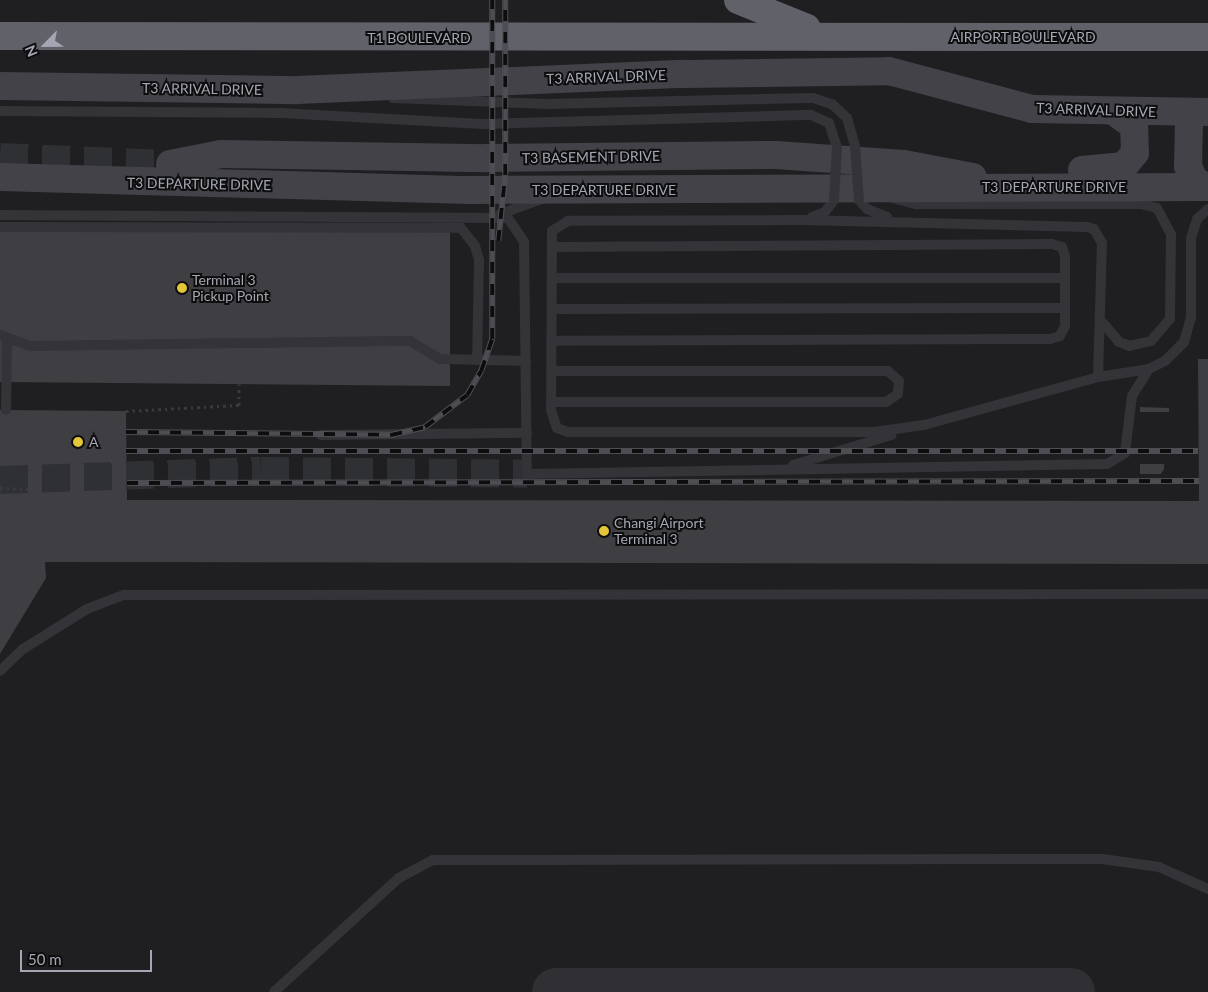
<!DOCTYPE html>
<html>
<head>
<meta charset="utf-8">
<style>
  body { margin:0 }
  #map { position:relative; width:1208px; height:992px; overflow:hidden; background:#121214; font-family:Lato,sans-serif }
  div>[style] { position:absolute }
  .built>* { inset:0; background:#1f1e20 }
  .taxiway>* { height:48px; margin:-24px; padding:0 24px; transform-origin:24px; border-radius:24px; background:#303034 }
  .building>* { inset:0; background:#3f3f43 }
  .secondary-tunnel>* { height:28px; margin-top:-14px; transform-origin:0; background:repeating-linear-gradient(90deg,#2f3034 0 28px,transparent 0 42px) }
  .path>* { height:3px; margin-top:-1.5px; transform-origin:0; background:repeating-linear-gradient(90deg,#393a3f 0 2.5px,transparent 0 6.5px) }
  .lane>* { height:10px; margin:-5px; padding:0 5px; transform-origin:5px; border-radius:5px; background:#333338 }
  .secondary>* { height:28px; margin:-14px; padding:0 14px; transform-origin:14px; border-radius:14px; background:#424248 }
  .highway>* { height:28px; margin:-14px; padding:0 14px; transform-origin:14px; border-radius:14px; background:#606169 }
  .rail>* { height:5.5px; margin-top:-2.75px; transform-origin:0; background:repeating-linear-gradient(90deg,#0d0d0e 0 11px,#4d4d53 0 22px); box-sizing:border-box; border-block:1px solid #4d4d53 }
  .lane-bridge>* { height:10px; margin:-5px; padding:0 5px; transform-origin:5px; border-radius:5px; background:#333338 }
  .dots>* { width:14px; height:14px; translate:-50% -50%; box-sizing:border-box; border:2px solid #0d0d0e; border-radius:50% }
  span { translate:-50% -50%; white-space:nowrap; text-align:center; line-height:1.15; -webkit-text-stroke:4px #0d0d0e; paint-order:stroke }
  .street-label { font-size:14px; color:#a4a7b3 }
  .poi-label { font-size:14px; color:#a4a7b3 }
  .left { translate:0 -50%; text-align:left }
  .north { position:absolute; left:20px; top:20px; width:50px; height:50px; -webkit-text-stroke:4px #0d0d0e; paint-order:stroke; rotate:247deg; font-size:14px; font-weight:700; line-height:20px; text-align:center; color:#a4a7b3 }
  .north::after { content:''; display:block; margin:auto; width:18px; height:22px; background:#a4a7b3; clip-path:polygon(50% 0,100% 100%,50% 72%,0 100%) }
  .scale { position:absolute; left:20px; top:950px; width:132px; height:22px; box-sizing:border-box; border:2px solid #a4a7b3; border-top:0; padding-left:6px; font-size:15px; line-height:18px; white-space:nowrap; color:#a4a7b3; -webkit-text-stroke:4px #0d0d0e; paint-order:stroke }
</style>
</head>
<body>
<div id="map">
  <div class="built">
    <i style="clip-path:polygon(0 0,1208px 0,1208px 992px,0 992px)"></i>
  </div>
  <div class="taxiway">
    <i style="left:556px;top:992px;width:515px"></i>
  </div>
  <div class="building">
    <i style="clip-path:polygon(0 225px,450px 228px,450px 386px,0 382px)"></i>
    <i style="clip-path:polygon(1198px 359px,1208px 359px,1208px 564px,45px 562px,46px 578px,0 654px,0 410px,126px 411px,127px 500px,1199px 501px)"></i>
    <i style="clip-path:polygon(1140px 407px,1169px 408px,1169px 412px,1140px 412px)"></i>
    <i style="clip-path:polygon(1140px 464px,1164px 464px,1164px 469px,1161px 474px,1140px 474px)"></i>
  </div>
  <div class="secondary-tunnel">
    <i style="left:0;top:157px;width:170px;rotate:2.4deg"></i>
    <i style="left:0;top:480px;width:261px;rotate:-2deg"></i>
    <i style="left:261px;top:471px;width:266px;rotate:0.6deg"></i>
  </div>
  <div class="path">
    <i style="left:126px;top:411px;width:113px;rotate:-3deg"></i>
    <i style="left:239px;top:405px;width:21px;rotate:-90deg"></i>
    <i style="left:0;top:488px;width:31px;rotate:2deg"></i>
  </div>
  <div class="lane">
    <i style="left:393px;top:98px;width:154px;rotate:2.2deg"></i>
    <i style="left:547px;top:104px;width:266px;rotate:-1.3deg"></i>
    <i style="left:813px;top:98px;width:20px;rotate:18deg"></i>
    <i style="left:832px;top:104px;width:21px;rotate:43deg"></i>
    <i style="left:847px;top:118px;width:29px;rotate:74deg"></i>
    <i style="left:0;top:111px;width:280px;rotate:0.4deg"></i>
    <i style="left:280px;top:113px;width:203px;rotate:3.1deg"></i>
    <i style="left:483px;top:124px;width:328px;rotate:-1.6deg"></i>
    <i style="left:811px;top:115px;width:20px;rotate:24deg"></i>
    <i style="left:829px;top:123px;width:25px;rotate:72deg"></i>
    <i style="left:889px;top:197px;width:28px;rotate:15deg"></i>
    <i style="left:916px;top:204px;width:225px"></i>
    <i style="left:1141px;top:204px;width:16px;rotate:14deg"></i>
    <i style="left:1157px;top:208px;width:30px;rotate:62deg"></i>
    <i style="left:1171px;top:234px;width:85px;rotate:90.7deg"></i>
    <i style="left:1170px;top:319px;width:29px;rotate:131deg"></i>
    <i style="left:1151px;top:341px;width:22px;rotate:167deg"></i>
    <i style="left:1130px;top:346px;width:12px;rotate:-160deg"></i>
    <i style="left:1119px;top:342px;width:30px;rotate:-130deg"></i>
    <i style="left:859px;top:200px;width:12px;rotate:48deg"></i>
    <i style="left:867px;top:209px;width:22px;rotate:22deg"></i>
    <i style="left:500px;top:214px;width:48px;rotate:-19.6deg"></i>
    <i style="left:0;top:215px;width:508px;rotate:0.34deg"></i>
    <i style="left:508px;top:218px;width:29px;rotate:56deg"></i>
    <i style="left:524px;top:242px;width:232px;rotate:89.3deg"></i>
    <i style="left:527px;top:474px;width:580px;rotate:-0.99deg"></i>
    <i style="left:1107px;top:464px;width:21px;rotate:-31deg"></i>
    <i style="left:1125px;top:453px;width:57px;rotate:-83deg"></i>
    <i style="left:1132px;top:396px;width:32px;rotate:-58deg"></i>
    <i style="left:812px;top:217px;width:14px;rotate:-21deg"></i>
    <i style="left:825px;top:212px;width:15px;rotate:-53deg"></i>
    <i style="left:0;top:227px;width:461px;rotate:0.1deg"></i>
    <i style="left:461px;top:228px;width:23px;rotate:52deg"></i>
    <i style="left:475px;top:246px;width:15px;rotate:74deg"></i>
    <i style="left:479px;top:260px;width:100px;rotate:91.1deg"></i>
    <i style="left:552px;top:247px;width:500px;rotate:-0.34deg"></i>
    <i style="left:1052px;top:244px;width:10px;rotate:17deg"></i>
    <i style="left:1062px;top:247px;width:10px;rotate:73deg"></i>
    <i style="left:1065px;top:257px;width:69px;rotate:90deg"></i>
    <i style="left:1065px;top:326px;width:11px;rotate:117deg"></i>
    <i style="left:1060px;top:336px;width:10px;rotate:163deg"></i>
    <i style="left:1050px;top:339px;width:498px;rotate:179.8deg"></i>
    <i style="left:552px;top:278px;width:513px"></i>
    <i style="left:552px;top:309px;width:513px;rotate:-0.11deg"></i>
    <i style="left:0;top:335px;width:33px;rotate:20deg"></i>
    <i style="left:31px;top:346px;width:379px;rotate:-0.8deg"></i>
    <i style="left:410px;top:341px;width:35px;rotate:31deg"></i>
    <i style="left:440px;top:359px;width:86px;rotate:1.3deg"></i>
    <i style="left:1098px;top:377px;width:134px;rotate:-88.3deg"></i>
    <i style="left:1102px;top:243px;width:16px;rotate:-120deg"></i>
    <i style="left:1094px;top:229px;width:7px;rotate:-164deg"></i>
    <i style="left:1087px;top:227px;width:286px;rotate:-178.6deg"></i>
    <i style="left:801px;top:220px;width:233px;rotate:179.8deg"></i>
    <i style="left:568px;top:221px;width:19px;rotate:148deg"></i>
    <i style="left:552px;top:231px;width:179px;rotate:90.3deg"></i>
    <i style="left:551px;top:410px;width:19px;rotate:72deg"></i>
    <i style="left:557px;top:428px;width:12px;rotate:20deg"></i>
    <i style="left:568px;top:432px;width:306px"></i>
    <i style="left:874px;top:432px;width:50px;rotate:-8deg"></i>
    <i style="left:924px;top:425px;width:180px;rotate:-15.4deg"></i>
    <i style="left:1098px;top:377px;width:52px;rotate:-8.9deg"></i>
    <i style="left:1149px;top:369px;width:18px;rotate:-27deg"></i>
    <i style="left:1165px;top:361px;width:27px;rotate:-45deg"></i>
    <i style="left:1184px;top:342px;width:25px;rotate:-74deg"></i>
    <i style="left:1191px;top:318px;width:80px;rotate:-90deg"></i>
    <i style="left:1191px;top:238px;width:20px;rotate:-72deg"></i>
    <i style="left:1197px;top:219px;width:15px;rotate:-42deg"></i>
    <i style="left:551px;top:402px;width:335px"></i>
    <i style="left:886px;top:402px;width:14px;rotate:-34deg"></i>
    <i style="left:898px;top:394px;width:13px;rotate:-86deg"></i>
    <i style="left:899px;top:381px;width:15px;rotate:-138deg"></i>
    <i style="left:888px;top:371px;width:336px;rotate:180deg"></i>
    <i style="left:6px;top:410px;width:72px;rotate:-89.2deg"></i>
    <i style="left:321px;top:435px;width:206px;rotate:-0.6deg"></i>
    <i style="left:793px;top:465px;width:103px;rotate:-16.9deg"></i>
    <i style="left:0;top:671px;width:32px;rotate:-44deg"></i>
    <i style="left:23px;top:649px;width:75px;rotate:-32deg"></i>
    <i style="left:87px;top:609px;width:40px;rotate:-21deg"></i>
    <i style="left:124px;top:595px;width:1084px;rotate:-0.05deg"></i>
    <i style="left:274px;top:992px;width:169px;rotate:-42.4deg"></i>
    <i style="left:399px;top:878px;width:38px;rotate:-28deg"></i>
    <i style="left:433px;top:860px;width:669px;rotate:-0.09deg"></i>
    <i style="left:1102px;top:859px;width:58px;rotate:8deg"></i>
    <i style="left:1159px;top:867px;width:54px;rotate:24.2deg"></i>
  </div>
  <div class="secondary">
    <i style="left:0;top:86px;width:297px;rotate:0.8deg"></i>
    <i style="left:297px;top:90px;width:387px;rotate:-2.4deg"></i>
    <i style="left:684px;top:74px;width:205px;rotate:-0.8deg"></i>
    <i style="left:889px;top:71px;width:148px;rotate:14.9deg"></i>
    <i style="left:1032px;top:109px;width:176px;rotate:1deg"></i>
    <i style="left:1197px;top:112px;width:13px;rotate:129deg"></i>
    <i style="left:1189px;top:122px;width:44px;rotate:91.3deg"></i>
    <i style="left:1188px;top:166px;width:15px;rotate:67deg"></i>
    <i style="left:1194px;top:180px;width:14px;rotate:30deg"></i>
    <i style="left:170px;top:164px;width:52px;rotate:-11.1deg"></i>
    <i style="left:221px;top:154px;width:265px;rotate:0.9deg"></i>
    <i style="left:486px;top:158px;width:290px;rotate:-0.6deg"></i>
    <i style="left:776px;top:155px;width:128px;rotate:4deg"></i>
    <i style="left:904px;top:164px;width:70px;rotate:10.7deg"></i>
    <i style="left:1082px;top:170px;width:42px;rotate:-5.4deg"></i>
    <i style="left:1124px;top:166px;width:17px;rotate:-50deg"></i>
    <i style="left:1135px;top:153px;width:27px;rotate:-92deg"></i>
    <i style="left:1134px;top:126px;width:24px;rotate:-144deg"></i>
    <i style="left:0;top:177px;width:470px;rotate:1.6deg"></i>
    <i style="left:470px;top:190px;width:738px;rotate:-0.23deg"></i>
  </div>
  <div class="highway">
    <i style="left:738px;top:0;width:74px;rotate:22.1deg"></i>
    <i style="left:0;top:36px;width:1208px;rotate:0.05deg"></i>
  </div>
  <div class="rail">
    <i style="left:498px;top:241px;width:66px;rotate:-83.9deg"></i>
    <i style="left:505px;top:175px;width:175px;rotate:-90deg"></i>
    <i style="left:126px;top:432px;width:265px;rotate:0.6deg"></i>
    <i style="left:391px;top:435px;width:35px;rotate:-13deg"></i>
    <i style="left:425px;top:427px;width:53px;rotate:-37.3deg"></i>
    <i style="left:467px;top:395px;width:28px;rotate:-60deg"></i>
    <i style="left:481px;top:371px;width:34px;rotate:-71deg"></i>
    <i style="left:492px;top:339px;width:339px;rotate:-90deg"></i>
    <i style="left:126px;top:451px;width:1072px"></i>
    <i style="left:127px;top:483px;width:1072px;rotate:-0.11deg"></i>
  </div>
  <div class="lane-bridge">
    <i style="left:855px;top:146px;width:54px;rotate:85.8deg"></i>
    <i style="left:834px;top:200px;width:53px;rotate:-86.8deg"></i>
  </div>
  <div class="dots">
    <i style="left:182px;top:288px;background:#e5c639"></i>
    <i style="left:78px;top:442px;background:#e5c639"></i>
    <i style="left:604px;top:531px;background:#e5c639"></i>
  </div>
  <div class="street-label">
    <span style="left:1023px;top:37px">AIRPORT BOULEVARD</span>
    <span style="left:419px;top:38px">T1 BOULEVARD</span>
    <span style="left:606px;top:77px;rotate:-2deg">T3 ARRIVAL DRIVE</span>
    <span style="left:202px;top:89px;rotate:1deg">T3 ARRIVAL DRIVE</span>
    <span style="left:1096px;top:110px;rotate:2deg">T3 ARRIVAL DRIVE</span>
    <span style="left:591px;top:157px;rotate:-1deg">T3 BASEMENT DRIVE</span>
    <span style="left:199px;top:184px;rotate:1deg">T3 DEPARTURE DRIVE</span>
    <span style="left:1054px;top:187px">T3 DEPARTURE DRIVE</span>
    <span style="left:604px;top:190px">T3 DEPARTURE DRIVE</span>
  </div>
  <div class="poi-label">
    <span class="left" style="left:192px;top:288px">Terminal 3<br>Pickup Point</span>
    <span class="left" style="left:89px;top:442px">A</span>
    <span class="left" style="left:614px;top:531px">Changi Airport<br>Terminal 3</span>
  </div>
  <div class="north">N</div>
  <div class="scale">50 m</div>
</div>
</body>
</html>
